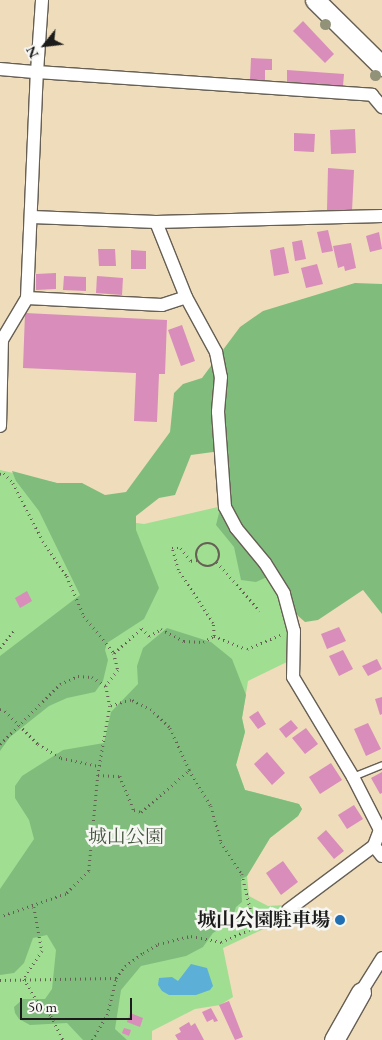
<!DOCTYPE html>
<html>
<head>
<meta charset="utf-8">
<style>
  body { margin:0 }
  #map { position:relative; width:382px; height:1040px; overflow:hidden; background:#efdcbb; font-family:"EB Garamond","Noto Serif JP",serif }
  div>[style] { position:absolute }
  .green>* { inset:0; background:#a0de92 }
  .forest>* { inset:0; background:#80bd7c }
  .water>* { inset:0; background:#5cb0d7 }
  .building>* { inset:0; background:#d88dba }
  .path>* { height:2.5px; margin-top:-1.25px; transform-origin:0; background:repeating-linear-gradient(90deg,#665f54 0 1px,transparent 0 5px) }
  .path>.ring { margin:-1.25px; padding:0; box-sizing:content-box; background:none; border:2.5px solid #665f54; border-radius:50% }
  .roads { filter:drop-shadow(1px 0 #665f54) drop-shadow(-1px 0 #665f54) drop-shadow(0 1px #665f54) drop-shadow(0 -1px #665f54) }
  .lane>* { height:6px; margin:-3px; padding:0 3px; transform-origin:3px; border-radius:3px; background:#fff }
  .street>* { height:12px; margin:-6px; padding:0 6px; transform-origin:6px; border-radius:6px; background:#fff }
  .secondary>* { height:19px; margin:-9.5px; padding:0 9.5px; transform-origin:9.5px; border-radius:9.5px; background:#fff }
  .trees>* { width:11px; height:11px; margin:-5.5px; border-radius:50%; background:#919277 }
  .dots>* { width:14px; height:14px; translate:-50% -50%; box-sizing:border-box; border:2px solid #f6f6f2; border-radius:50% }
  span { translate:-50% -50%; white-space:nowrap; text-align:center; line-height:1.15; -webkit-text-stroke:5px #f6f6f2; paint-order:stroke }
  .park-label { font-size:19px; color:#44563f }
  .poi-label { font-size:19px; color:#1c1c1c; font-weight:700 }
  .right { translate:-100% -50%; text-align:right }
  .north { position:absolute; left:20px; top:20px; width:50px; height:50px; -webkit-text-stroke:4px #f6f6f2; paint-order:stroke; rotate:241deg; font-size:14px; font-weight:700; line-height:20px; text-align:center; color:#1c1c1c }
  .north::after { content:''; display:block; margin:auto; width:18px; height:22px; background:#1c1c1c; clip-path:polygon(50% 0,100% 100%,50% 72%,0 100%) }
  .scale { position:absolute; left:20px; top:998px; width:112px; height:22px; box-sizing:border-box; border:2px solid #1c1c1c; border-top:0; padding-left:6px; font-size:15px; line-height:18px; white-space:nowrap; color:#1c1c1c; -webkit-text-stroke:4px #f6f6f2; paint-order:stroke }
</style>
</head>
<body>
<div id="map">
  <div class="green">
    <i style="clip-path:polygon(0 470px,57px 483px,82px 483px,129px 522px,144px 524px,218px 507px,230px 530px,259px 563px,283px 603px,290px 648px,289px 661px,248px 681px,242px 718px,245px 732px,236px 765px,245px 790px,299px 804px,302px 809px,298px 816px,270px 838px,247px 876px,249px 896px,268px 906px,285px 905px,291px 916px,223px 948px,233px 997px,220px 1005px,195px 1009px,152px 1031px,152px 1040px,0 1040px)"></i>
  </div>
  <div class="forest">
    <i style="clip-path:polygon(355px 283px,382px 284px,382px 614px,363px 590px,318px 620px,305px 622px,287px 606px,267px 577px,256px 582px,241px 580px,234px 547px,216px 525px,219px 513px,229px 499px,228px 450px,191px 455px,175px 495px,159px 498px,136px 516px,136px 530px,159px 588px,144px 619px,107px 643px,105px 650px,108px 660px,103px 681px,95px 692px,67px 698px,49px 706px,10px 737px,0 751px,0 656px,80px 595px,39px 511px,16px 481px,12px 471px,57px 483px,82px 483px,105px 495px,126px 492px,170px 432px,174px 393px,183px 384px,202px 378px,240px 327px,263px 311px)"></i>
    <i style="clip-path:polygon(167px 628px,211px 642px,232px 659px,246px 695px,242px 718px,245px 732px,236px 765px,245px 790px,299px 804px,302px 809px,298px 816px,270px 838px,247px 876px,241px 879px,242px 902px,236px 907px,231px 922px,213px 933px,203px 947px,186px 956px,141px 966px,121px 990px,115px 1029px,127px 1040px,83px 1040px,67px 1023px,30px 1025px,19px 1019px,15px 1013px,14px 1007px,23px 999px,45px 999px,52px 989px,56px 950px,47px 935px,33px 938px,24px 963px,14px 973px,0 975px,0 889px,34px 839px,29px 820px,15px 798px,15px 786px,22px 776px,63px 750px,104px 743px,111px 712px,138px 684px,137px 666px,143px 648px)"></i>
  </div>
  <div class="water">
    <i style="clip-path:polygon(191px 964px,207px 968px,213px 986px,210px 990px,196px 995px,169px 995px,162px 991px,158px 985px,159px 978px,172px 977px,178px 981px)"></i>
  </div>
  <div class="building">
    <i style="clip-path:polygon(303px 21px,334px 54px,325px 63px,293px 31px)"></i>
    <i style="clip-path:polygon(251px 58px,272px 59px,272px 70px,265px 70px,265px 81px,250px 80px)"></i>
    <i style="clip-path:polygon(287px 70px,344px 74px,343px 86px,287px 82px)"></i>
    <i style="clip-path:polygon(355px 129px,356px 153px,331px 154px,330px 130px)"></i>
    <i style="clip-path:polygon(294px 133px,315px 134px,314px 152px,294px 151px)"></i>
    <i style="clip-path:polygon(328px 168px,354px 170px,352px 211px,327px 210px)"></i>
    <i style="clip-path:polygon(328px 230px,333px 251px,322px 253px,317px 232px)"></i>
    <i style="clip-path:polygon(379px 232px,382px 249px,370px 252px,366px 236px)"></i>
    <i style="clip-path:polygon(302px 240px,306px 259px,295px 261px,292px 242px)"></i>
    <i style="clip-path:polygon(351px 243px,356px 268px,345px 271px,344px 266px,338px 268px,333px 246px)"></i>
    <i style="clip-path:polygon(284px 247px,289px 273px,274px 276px,270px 250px)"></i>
    <i style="clip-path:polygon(98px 249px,115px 249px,116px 266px,99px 266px)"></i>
    <i style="clip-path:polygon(131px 250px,146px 251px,146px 269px,131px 269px)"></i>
    <i style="clip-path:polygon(317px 264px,323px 284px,306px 288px,301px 268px)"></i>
    <i style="clip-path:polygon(56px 273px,56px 289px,36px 290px,36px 274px)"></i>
    <i style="clip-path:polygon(64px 276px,86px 277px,86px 291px,63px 290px)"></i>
    <i style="clip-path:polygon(97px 276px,123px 278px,122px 295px,96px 293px)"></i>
    <i style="clip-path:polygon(25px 313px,167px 320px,165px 374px,159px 374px,157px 422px,134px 421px,136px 373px,23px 368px)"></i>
    <i style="clip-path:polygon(182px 325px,195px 361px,181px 366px,168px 330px)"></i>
    <i style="clip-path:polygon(27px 591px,32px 601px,20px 608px,15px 598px)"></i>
    <i style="clip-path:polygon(339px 627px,346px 641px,327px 649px,321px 634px)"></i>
    <i style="clip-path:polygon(343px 650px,353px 669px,339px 676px,329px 656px)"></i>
    <i style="clip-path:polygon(377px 659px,382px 669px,368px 676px,362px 666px)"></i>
    <i style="clip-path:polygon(382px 697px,382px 714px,380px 715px,375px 699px)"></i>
    <i style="clip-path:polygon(258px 711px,266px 724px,258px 729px,249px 717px)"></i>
    <i style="clip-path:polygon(291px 720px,298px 728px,286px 738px,279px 729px)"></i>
    <i style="clip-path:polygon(368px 723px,381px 749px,366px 756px,354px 729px)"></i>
    <i style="clip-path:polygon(306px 728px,318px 744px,305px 754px,292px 738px)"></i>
    <i style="clip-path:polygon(267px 752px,285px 773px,272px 785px,254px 764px)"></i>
    <i style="clip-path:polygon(331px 763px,342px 780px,320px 794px,309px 777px)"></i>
    <i style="clip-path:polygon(382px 772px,382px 793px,380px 794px,371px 778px)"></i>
    <i style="clip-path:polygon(354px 805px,363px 819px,347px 829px,338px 815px)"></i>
    <i style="clip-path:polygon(326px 830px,344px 851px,334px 859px,317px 838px)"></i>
    <i style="clip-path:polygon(283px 861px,298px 882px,281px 895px,266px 873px)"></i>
    <i style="clip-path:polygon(229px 1001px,243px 1037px,235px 1040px,219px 1005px)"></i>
    <i style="clip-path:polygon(211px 1008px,218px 1021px,214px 1022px,213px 1019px,207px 1022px,202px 1012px)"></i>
    <i style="clip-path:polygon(130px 1013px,143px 1018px,140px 1027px,127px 1022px)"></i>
    <i style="clip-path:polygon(189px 1022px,191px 1026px,195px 1023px,204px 1040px,178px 1040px,175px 1035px,181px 1032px,179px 1028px)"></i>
    <i style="clip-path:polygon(124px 1028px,131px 1030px,129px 1036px,122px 1033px)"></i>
  </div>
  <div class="path">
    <i style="left:0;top:474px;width:4px;rotate:-14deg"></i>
    <i style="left:4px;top:473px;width:13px;rotate:48deg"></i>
    <i style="left:13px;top:483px;width:65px;rotate:62.7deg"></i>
    <i style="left:43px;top:541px;width:42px;rotate:55.6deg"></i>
    <i style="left:67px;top:576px;width:43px;rotate:67deg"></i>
    <i style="left:84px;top:616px;width:48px;rotate:51deg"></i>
    <i style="left:114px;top:653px;width:17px;rotate:77deg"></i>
    <i style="left:118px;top:670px;width:20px;rotate:127deg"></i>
    <i class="ring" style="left:196px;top:543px;width:21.5px;height:21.5px"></i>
    <i style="left:217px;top:562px;width:65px;rotate:48.7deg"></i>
    <i style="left:214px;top:636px;width:35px;rotate:22deg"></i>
    <i style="left:247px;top:649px;width:36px;rotate:-23deg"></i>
    <i style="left:0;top:648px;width:22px;rotate:-51deg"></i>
    <i style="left:114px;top:653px;width:38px;rotate:-42deg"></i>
    <i style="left:142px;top:628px;width:11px;rotate:49deg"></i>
    <i style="left:149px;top:636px;width:14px;rotate:-30deg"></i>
    <i style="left:161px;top:629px;width:26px;rotate:28deg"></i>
    <i style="left:184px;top:641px;width:19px;rotate:3deg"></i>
    <i style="left:203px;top:642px;width:13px;rotate:-29deg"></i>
    <i style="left:214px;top:636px;width:13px;rotate:-94deg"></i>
    <i style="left:213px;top:623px;width:64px;rotate:-123.4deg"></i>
    <i style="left:178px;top:570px;width:23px;rotate:-105deg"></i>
    <i style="left:172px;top:548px;width:9px"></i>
    <i style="left:181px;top:548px;width:16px;rotate:52deg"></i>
    <i style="left:191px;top:561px;width:6px;rotate:-9deg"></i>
    <i style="left:0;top:709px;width:5px;rotate:22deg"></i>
    <i style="left:5px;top:711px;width:47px;rotate:45deg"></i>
    <i style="left:38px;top:744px;width:27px;rotate:31deg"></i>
    <i style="left:61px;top:758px;width:39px;rotate:12deg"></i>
    <i style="left:0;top:744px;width:85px;rotate:-45deg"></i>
    <i style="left:60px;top:684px;width:20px;rotate:-24deg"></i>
    <i style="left:78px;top:676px;width:14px;rotate:4deg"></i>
    <i style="left:92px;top:677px;width:17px;rotate:33deg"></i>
    <i style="left:106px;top:686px;width:20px;rotate:79deg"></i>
    <i style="left:110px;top:706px;width:70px;rotate:99.9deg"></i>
    <i style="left:98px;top:775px;width:96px;rotate:95.4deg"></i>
    <i style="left:89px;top:871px;width:33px;rotate:135deg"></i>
    <i style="left:66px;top:894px;width:70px;rotate:160.8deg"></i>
    <i style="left:189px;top:770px;width:42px;rotate:58.6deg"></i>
    <i style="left:211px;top:806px;width:37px;rotate:74deg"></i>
    <i style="left:221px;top:842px;width:38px;rotate:57deg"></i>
    <i style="left:242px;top:874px;width:56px;rotate:76.5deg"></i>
    <i style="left:98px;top:775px;width:22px;rotate:3deg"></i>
    <i style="left:120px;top:776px;width:37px;rotate:68deg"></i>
    <i style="left:134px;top:810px;width:7px;rotate:16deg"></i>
    <i style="left:141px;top:812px;width:64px;rotate:-41.2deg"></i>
    <i style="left:189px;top:770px;width:47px;rotate:-114.9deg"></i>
    <i style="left:169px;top:727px;width:25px;rotate:-137deg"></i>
    <i style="left:151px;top:710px;width:22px;rotate:-153deg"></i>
    <i style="left:131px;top:700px;width:22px;rotate:164deg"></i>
    <i style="left:34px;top:907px;width:45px;rotate:79.7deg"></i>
    <i style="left:42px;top:951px;width:33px;rotate:123deg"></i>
    <i style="left:24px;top:979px;width:29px;rotate:59deg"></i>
    <i style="left:39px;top:1004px;width:17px;rotate:45deg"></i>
    <i style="left:51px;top:1016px;width:27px;rotate:63deg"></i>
    <i style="left:0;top:980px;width:116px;rotate:-1deg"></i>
    <i style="left:92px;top:1040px;width:29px;rotate:-59deg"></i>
    <i style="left:107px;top:1015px;width:38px;rotate:-76deg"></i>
    <i style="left:116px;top:978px;width:15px;rotate:-53deg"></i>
    <i style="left:125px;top:966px;width:22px;rotate:-36deg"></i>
    <i style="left:143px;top:953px;width:17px;rotate:-31deg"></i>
    <i style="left:158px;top:944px;width:34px;rotate:-14deg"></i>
    <i style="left:191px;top:936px;width:31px;rotate:11deg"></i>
    <i style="left:221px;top:942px;width:62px;rotate:-23.7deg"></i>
  </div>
  <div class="roads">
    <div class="lane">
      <i style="left:353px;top:777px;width:31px;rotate:-22deg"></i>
    </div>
    <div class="street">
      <i style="left:0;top:69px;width:37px;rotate:5deg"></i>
      <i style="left:37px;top:72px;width:72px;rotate:-86deg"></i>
      <i style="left:32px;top:217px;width:124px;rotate:2.3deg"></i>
      <i style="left:156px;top:222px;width:226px;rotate:-1.5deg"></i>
      <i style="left:156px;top:222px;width:81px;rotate:68.2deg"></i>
      <i style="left:186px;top:297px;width:63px;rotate:61.4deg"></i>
      <i style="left:216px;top:352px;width:25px;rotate:79deg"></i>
      <i style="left:221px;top:377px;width:35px;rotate:95deg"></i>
      <i style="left:218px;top:412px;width:95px;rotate:85.8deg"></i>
      <i style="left:225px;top:507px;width:24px;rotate:62deg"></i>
      <i style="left:236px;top:528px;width:45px;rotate:50.4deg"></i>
      <i style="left:265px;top:563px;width:36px;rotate:58deg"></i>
      <i style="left:284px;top:594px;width:38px;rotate:75deg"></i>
      <i style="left:294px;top:631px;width:46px;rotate:91.2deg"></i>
      <i style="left:293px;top:677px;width:117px;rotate:59deg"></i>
      <i style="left:353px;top:777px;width:59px;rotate:63deg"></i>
      <i style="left:380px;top:830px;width:17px;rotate:111deg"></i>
      <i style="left:374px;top:846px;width:13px;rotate:51deg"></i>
      <i style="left:27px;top:298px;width:135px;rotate:3deg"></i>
      <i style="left:162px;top:305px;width:25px;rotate:-18deg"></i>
      <i style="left:0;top:426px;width:86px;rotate:-88.7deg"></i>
      <i style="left:2px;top:340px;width:49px;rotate:-59.2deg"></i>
      <i style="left:27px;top:298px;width:226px;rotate:-87.5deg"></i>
      <i style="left:37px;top:72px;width:336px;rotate:3.9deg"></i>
      <i style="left:372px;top:95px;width:16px;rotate:50deg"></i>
      <i style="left:288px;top:910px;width:107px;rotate:-36.7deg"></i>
      <i style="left:361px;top:992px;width:40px;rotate:-58deg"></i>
    </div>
    <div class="secondary">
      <i style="left:315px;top:0;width:94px;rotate:44.6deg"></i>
      <i style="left:334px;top:1040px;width:55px;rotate:-60.6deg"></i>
    </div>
  </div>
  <div class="trees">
    <i style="left:325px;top:24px"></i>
    <i style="left:375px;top:75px"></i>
  </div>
  <div class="dots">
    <i style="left:340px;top:920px;background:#1f6fb2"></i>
  </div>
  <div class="park-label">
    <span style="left:126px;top:837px">城山公園</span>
  </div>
  <div class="poi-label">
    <span class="right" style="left:330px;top:920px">城山公園駐車場</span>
  </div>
  <div class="north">N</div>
  <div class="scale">50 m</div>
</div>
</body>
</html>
